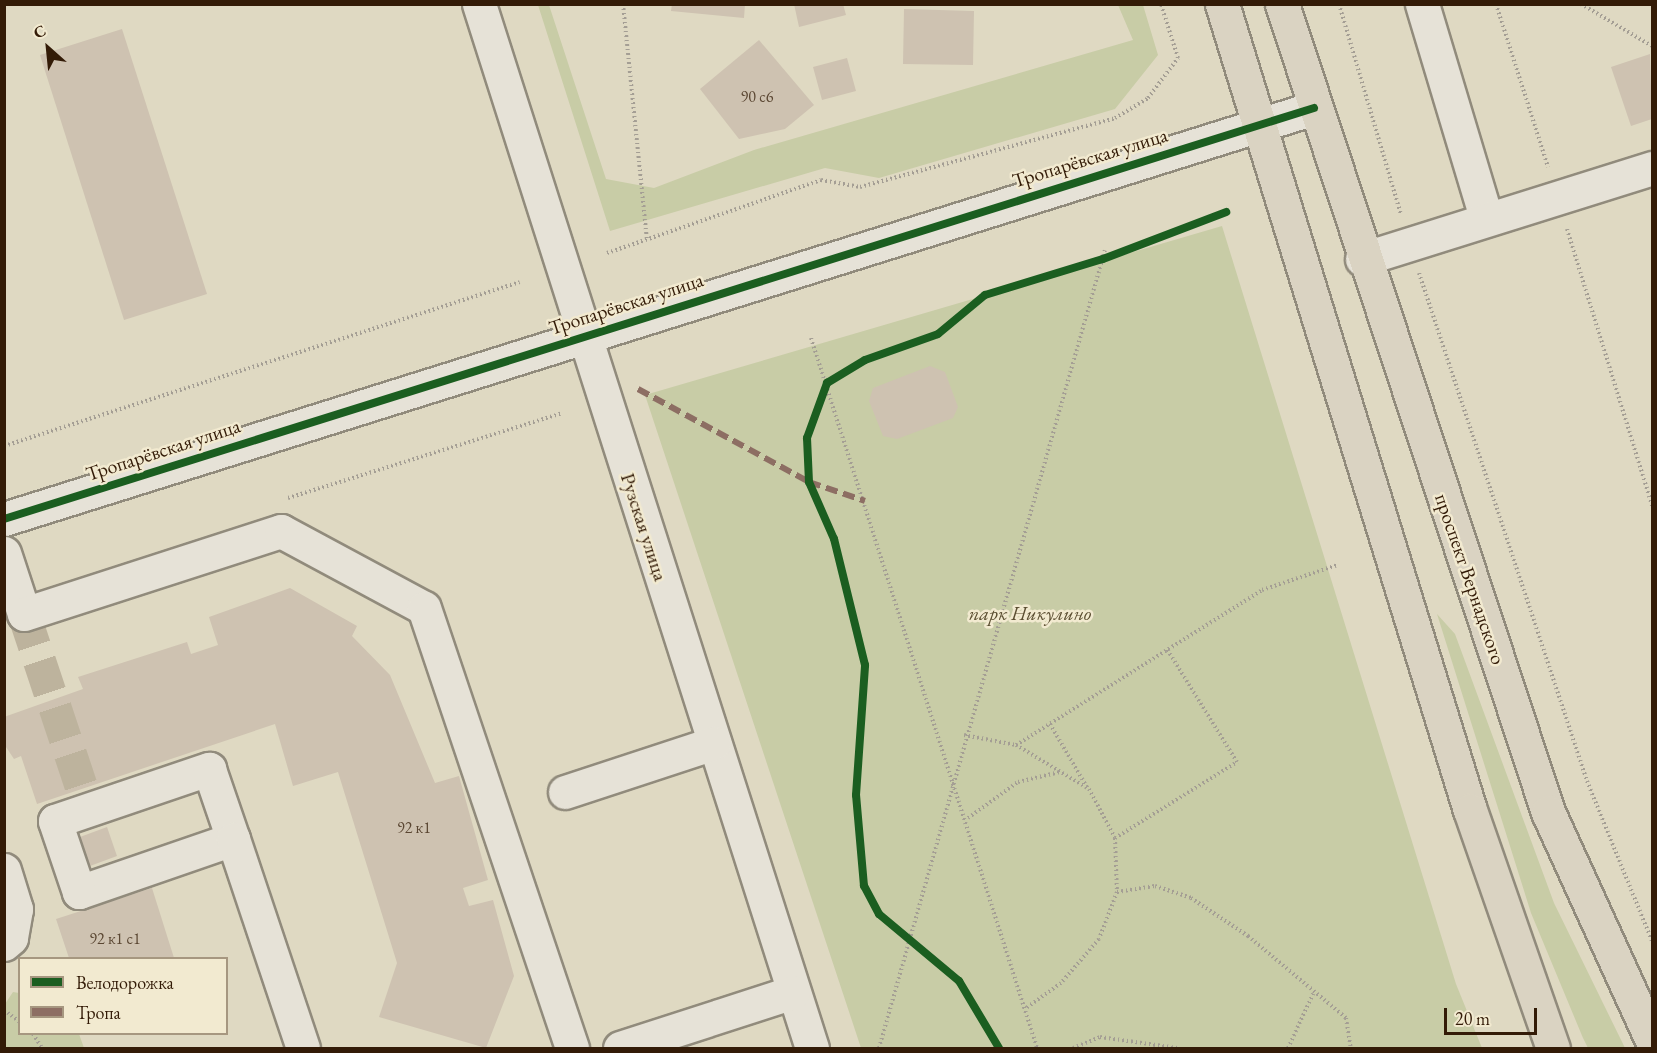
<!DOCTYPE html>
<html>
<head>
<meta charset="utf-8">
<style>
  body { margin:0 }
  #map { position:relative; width:1657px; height:1053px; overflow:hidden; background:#dfd9c2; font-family:"EB Garamond",serif }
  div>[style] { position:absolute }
  .green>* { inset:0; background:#c8cca6 }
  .building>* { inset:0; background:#cec2b1 }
  .minor-tunnel>* { height:33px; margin-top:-16.5px; transform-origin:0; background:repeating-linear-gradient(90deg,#bdb39d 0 33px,transparent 0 49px) }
  .path>* { height:4px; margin-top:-2px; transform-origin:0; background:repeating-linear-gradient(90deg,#a49e94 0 1.5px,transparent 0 4.5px) }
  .roads { filter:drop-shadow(2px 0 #918b7c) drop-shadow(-2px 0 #918b7c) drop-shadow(0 2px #918b7c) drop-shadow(0 -2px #918b7c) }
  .minor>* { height:33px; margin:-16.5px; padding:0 16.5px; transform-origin:16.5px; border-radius:16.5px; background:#e6e2d7 }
  .major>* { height:33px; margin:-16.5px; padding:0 16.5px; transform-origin:16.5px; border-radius:16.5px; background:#dad3c2 }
  .quiet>* { height:6px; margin-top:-3px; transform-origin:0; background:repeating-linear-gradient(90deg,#8d6e63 0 12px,transparent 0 18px) }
  .cycleway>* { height:8px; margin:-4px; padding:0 4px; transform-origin:4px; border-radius:4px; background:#1b5e20 }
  span { translate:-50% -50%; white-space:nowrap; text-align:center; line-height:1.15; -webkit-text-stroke:5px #f2ead0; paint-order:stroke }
  .number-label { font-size:16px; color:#5a4632 }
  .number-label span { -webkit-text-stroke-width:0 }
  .street-label { font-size:20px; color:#331b07 }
  .park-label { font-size:20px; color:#5a4d30; font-style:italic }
  .frame { position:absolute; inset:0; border:6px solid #331b07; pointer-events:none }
  .legend { position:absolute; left:18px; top:957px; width:210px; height:78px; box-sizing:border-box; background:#f2ead0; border:2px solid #a69780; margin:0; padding:8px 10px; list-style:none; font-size:18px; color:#331b07 }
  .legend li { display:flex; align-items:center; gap:12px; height:30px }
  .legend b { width:30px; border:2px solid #a69780 }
  .north { position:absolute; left:18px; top:18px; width:60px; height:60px; -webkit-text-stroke:4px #f2ead0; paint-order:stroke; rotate:333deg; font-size:16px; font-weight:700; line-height:24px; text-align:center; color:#331b07 }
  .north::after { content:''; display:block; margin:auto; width:21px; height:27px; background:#331b07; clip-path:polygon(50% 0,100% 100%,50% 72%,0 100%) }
  .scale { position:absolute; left:1444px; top:1008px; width:93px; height:27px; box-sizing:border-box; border:3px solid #331b07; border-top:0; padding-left:8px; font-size:18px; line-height:21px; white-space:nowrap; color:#331b07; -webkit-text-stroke:4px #f2ead0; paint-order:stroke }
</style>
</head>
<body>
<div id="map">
  <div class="green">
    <i style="clip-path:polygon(538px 5px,549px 5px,606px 179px,654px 188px,754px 150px,1133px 40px,1118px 5px,1143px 5px,1158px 55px,1115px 109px,879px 178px,825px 168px,610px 231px)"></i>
    <i style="clip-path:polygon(1222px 226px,1456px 984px,1482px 1048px,861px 1048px,645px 395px)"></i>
    <i style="clip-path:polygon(1437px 614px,1455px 634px,1554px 903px,1625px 1048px,1588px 1048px,1583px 1038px,1531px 913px)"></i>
    <i style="clip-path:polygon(13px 992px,19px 993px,20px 1034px,79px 1034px,84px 1048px,5px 1048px,5px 1004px)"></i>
  </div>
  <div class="building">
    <i style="clip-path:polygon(672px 4px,745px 4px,744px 18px,671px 11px)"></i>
    <i style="clip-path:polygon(794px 4px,843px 4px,846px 15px,799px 27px)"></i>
    <i style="clip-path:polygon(904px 9px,974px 11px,973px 65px,903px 64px)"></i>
    <i style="clip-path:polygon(122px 29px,207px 294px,124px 320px,40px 55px)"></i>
    <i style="clip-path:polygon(759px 40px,814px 105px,785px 129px,739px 139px,700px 89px)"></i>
    <i style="clip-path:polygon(1650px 54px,1652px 119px,1631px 126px,1611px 67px)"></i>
    <i style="clip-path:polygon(847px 58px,856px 91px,822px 100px,813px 67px)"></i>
    <i style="clip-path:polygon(930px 366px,945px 372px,958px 407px,953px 418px,897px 439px,883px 436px,869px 401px,873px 388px)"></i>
    <i style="clip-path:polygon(290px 588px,357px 626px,352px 636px,390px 675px,435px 783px,459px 776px,488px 880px,463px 888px,469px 906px,493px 900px,514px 976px,486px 1048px,379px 1017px,397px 963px,338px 772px,293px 786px,275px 724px,37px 804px,21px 756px,14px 759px,4px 744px,4px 717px,83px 689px,78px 677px,187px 642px,191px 654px,218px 645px,209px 617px)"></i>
    <i style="clip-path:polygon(107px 827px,117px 856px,90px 866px,80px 837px)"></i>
    <i style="clip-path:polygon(152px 888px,174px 958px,69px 958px,56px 919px)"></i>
  </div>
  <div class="minor-tunnel">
    <i style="left:24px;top:614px;width:206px;rotate:71.6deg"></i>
  </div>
  <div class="path">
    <i style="left:623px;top:4px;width:237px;rotate:84.2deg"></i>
    <i style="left:1339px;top:4px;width:219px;rotate:73.6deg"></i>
    <i style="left:1496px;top:4px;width:171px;rotate:72.3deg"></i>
    <i style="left:1581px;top:4px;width:82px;rotate:30.6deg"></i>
    <i style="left:1567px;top:229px;width:290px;rotate:72.9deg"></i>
    <i style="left:607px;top:253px;width:226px;rotate:-18.8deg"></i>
    <i style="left:821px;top:180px;width:40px;rotate:10deg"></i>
    <i style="left:860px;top:187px;width:264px;rotate:-15.1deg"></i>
    <i style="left:1115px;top:118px;width:39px;rotate:-31deg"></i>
    <i style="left:1148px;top:98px;width:50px;rotate:-53.1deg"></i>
    <i style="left:1178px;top:58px;width:57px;rotate:-107.5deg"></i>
    <i style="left:1419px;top:273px;width:535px;rotate:71.7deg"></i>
    <i style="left:1587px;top:781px;width:173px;rotate:67.9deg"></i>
    <i style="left:811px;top:338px;width:745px;rotate:72.34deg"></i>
    <i style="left:4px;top:446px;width:541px;rotate:-17.63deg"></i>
    <i style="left:288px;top:498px;width:287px;rotate:-17.2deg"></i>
    <i style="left:1050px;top:724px;width:75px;rotate:59.7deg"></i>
    <i style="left:964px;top:735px;width:53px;rotate:10.9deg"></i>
    <i style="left:1016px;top:745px;width:85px;rotate:31.1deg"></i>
    <i style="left:1089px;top:789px;width:55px;rotate:62deg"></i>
    <i style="left:1115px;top:838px;width:54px;rotate:87.9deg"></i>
    <i style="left:1117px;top:892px;width:50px;rotate:111deg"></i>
    <i style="left:1099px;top:939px;width:58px;rotate:130.8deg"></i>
    <i style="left:1061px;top:983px;width:44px;rotate:144.2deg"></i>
    <i style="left:1016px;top:745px;width:291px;rotate:-32.2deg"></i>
    <i style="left:1262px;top:590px;width:79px;rotate:-18.4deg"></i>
    <i style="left:968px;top:818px;width:62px;rotate:-35.8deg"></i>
    <i style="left:1018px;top:782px;width:43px;rotate:-13.4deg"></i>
    <i style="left:1115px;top:838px;width:144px;rotate:-31.9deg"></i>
    <i style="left:1237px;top:762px;width:133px;rotate:-121.8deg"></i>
    <i style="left:1117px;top:892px;width:38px;rotate:-9deg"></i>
    <i style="left:1155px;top:886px;width:38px;rotate:18deg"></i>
    <i style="left:1191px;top:898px;width:69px;rotate:33.7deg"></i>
    <i style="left:1248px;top:936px;width:128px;rotate:39.9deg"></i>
    <i style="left:1346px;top:1018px;width:30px;rotate:81deg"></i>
    <i style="left:4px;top:1010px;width:20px;rotate:37deg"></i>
    <i style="left:33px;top:1034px;width:17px;rotate:57deg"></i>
    <i style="left:879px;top:1048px;width:829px;rotate:-74.19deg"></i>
    <i style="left:1073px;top:1048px;width:29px;rotate:-22deg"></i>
    <i style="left:1100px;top:1037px;width:78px;rotate:8.1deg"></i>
    <i style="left:1288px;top:1048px;width:60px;rotate:-65.2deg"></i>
  </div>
  <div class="roads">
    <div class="minor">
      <i style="left:479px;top:4px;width:1096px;rotate:72.31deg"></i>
      <i style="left:1422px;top:4px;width:222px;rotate:73.3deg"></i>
      <i style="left:1362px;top:259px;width:304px;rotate:-17.4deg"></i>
      <i style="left:4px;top:519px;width:1373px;rotate:-17.42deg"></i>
      <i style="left:4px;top:553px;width:64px;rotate:71.8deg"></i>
      <i style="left:24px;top:614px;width:270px;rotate:-17.9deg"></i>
      <i style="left:281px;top:531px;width:162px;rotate:28.3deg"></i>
      <i style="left:424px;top:608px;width:464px;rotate:71.4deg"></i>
      <i style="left:565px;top:792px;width:157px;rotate:-18.2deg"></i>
      <i style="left:233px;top:839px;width:163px;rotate:161deg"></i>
      <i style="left:79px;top:892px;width:75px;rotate:-108.7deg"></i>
      <i style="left:55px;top:821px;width:163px;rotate:-18.7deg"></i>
      <i style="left:209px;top:769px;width:74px;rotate:71.1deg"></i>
      <i style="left:233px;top:839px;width:220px;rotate:71.5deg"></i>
      <i style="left:4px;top:870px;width:41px;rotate:72.9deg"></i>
      <i style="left:16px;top:909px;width:29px;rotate:100deg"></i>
      <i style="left:11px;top:938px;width:9px;rotate:139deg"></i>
      <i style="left:620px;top:1048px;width:182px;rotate:-17.9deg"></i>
    </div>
    <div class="major">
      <i style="left:1222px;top:4px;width:843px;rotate:72.9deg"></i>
      <i style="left:1470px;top:810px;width:252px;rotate:70.8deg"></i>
      <i style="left:1282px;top:4px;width:851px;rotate:71.78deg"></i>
      <i style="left:1548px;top:812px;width:251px;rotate:65.5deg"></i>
    </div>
  </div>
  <div class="quiet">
    <i style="left:638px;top:389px;width:195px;rotate:28.5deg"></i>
    <i style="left:809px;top:482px;width:59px;rotate:18.7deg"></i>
  </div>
  <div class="cycleway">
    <i style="left:4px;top:519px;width:1373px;rotate:-17.42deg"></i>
    <i style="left:999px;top:1048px;width:78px;rotate:-120.8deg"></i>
    <i style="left:959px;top:981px;width:104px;rotate:-140.1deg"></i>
    <i style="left:879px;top:914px;width:32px;rotate:-118deg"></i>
    <i style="left:864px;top:886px;width:91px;rotate:-95deg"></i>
    <i style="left:856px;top:795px;width:130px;rotate:-86deg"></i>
    <i style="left:865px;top:665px;width:130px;rotate:-103.8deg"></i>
    <i style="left:834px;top:539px;width:62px;rotate:-113.7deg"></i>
    <i style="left:809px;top:482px;width:44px;rotate:-92.6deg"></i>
    <i style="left:807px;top:438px;width:59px;rotate:-70deg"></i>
    <i style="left:827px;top:383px;width:44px;rotate:-31.2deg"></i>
    <i style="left:865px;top:360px;width:77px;rotate:-19.6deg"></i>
    <i style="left:938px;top:334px;width:61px;rotate:-39.7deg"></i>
    <i style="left:985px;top:295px;width:123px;rotate:-17deg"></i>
    <i style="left:1103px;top:259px;width:132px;rotate:-20.9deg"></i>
  </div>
  <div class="number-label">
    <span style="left:757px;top:97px">90 с6</span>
    <span style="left:414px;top:828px">92 к1</span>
    <span style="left:115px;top:939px">92 к1 с1</span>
  </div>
  <div class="street-label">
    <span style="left:1090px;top:158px;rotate:-17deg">Тропарёвская улица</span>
    <span style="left:626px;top:304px;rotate:-18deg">Тропарёвская улица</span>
    <span style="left:163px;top:450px;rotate:-18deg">Тропарёвская улица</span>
    <span style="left:644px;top:527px;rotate:72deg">Рузская улица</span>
    <span style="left:1470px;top:579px;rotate:71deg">проспект Вернадского</span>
  </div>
  <div class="park-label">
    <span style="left:1030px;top:613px">парк Никулино</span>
  </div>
  <div class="frame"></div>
  <ul class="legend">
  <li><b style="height:8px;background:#1b5e20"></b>Велодорожка</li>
  <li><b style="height:8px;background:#8d6e63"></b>Тропа</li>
  </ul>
  <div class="north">С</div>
  <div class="scale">20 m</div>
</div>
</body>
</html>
